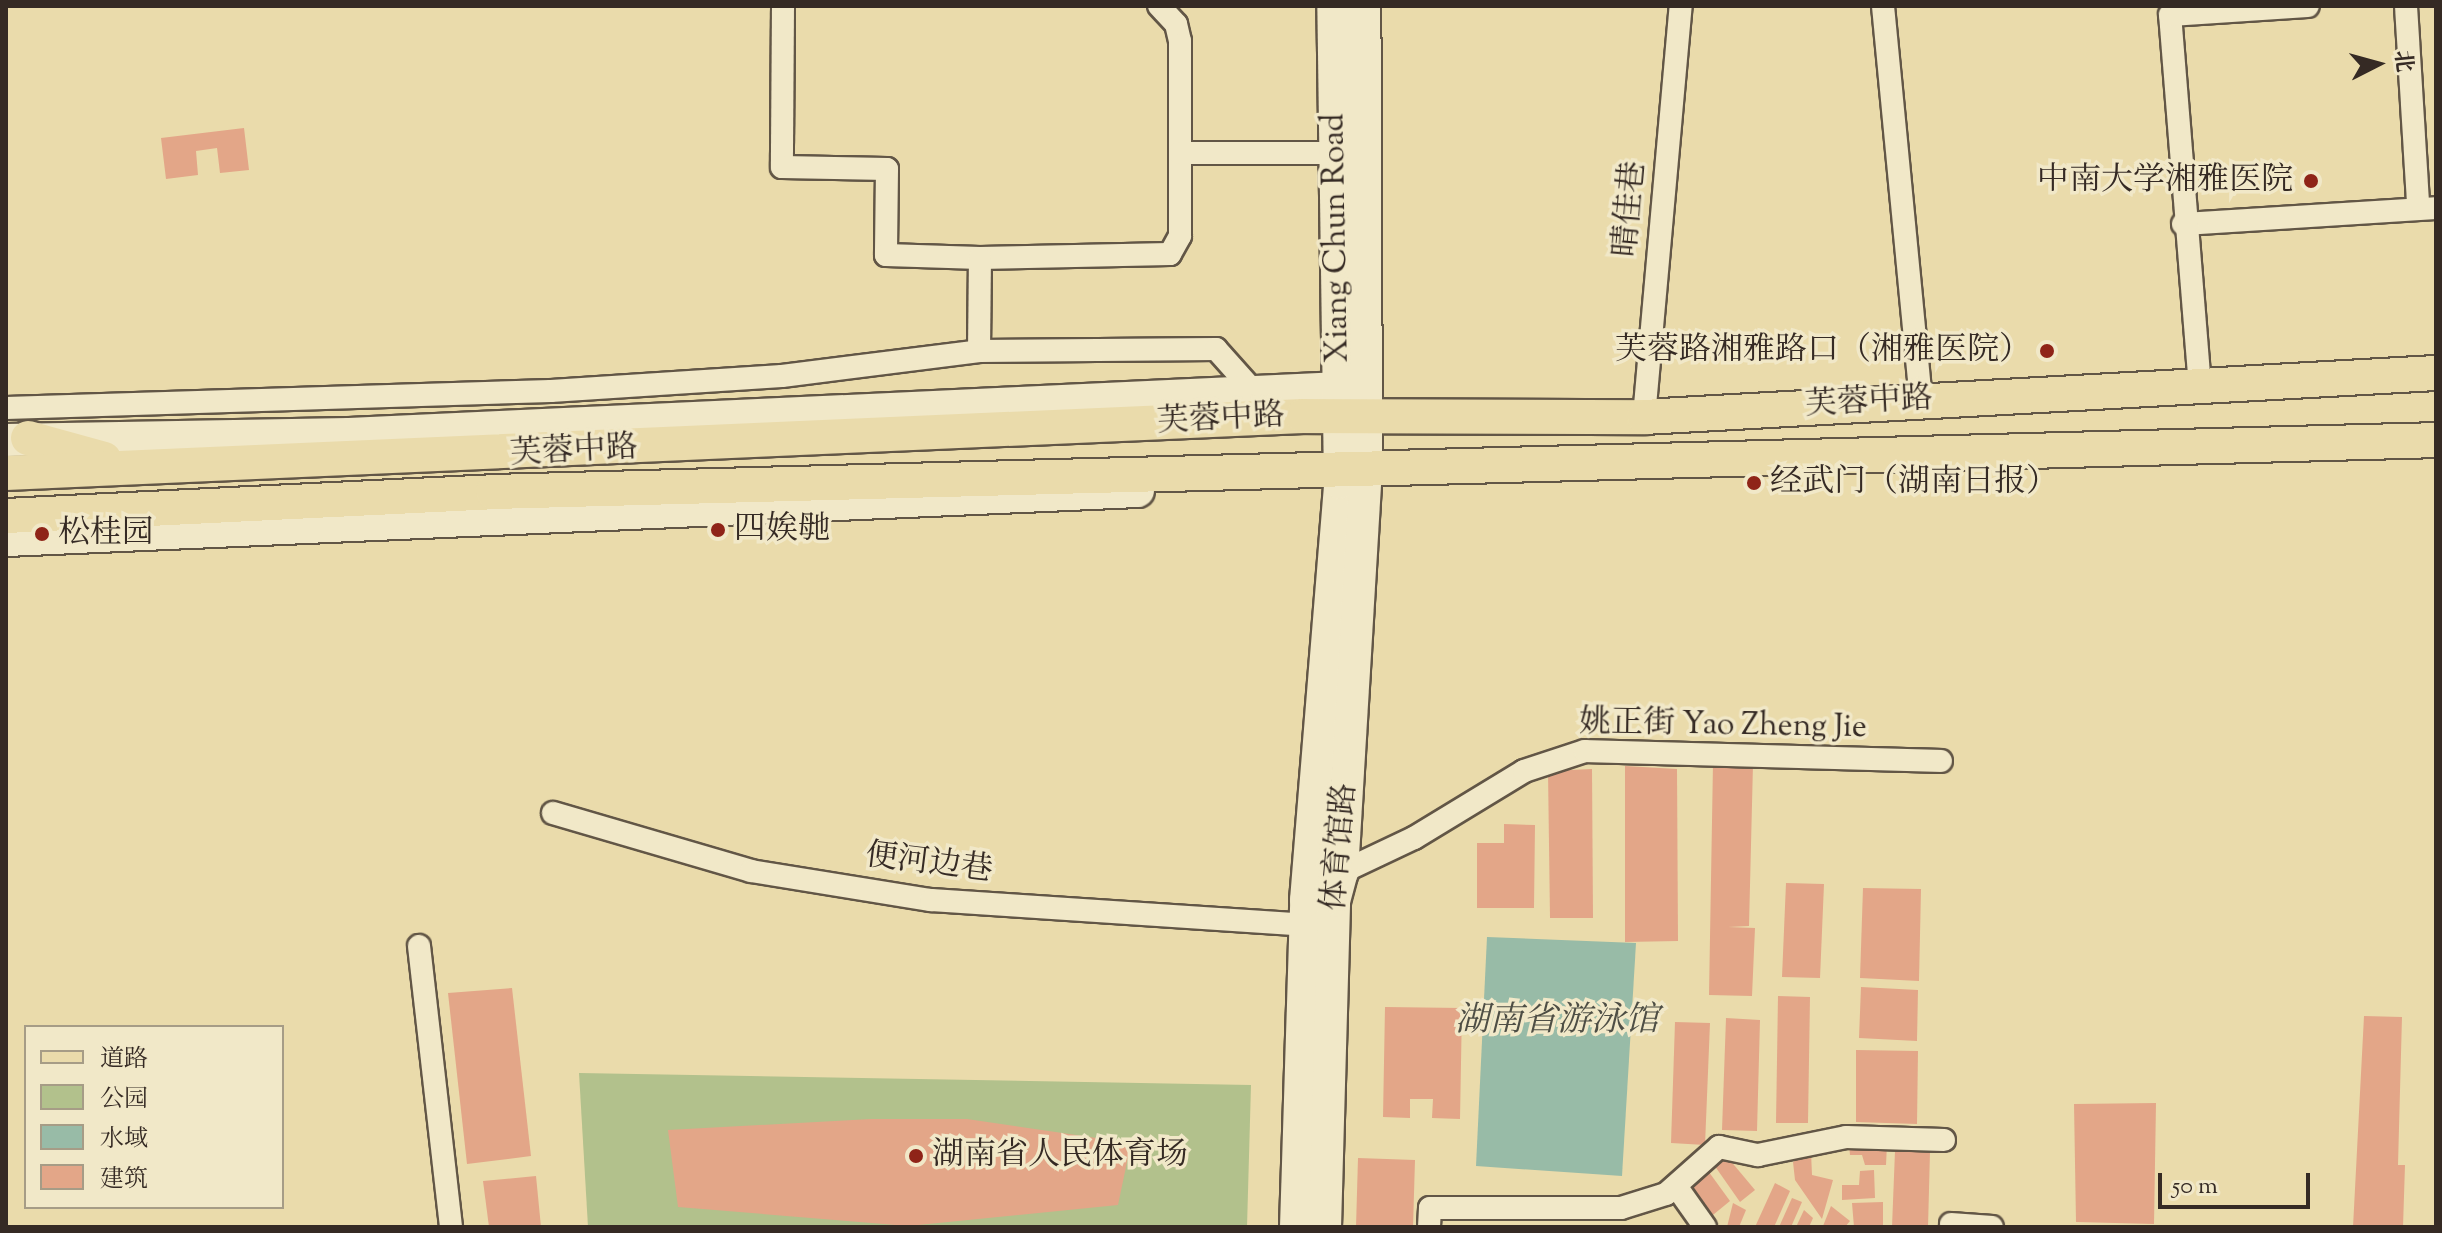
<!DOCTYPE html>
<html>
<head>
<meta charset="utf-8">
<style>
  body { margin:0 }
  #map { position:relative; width:2442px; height:1233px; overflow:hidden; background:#eadbab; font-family:"Sorts Mill Goudy","Noto Serif SC",serif }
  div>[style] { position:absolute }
  .green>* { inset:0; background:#b2c18c }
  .water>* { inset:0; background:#98bba7 }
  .building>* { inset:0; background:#e3a688 }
  .roads { filter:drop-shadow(2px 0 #625646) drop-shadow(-2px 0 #625646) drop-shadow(0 2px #625646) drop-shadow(0 -2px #625646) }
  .street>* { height:22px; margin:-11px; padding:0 11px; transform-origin:11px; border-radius:11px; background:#f1e8c8 }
  .secondary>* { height:32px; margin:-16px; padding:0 16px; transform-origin:16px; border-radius:16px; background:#f1e8c8 }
  .primary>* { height:34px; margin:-17px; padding:0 17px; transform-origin:17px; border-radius:17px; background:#eadbab }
  .dots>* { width:22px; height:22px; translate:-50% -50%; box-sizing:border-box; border:4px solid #f1e8c8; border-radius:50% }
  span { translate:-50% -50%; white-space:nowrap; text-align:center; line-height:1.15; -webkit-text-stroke:7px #f1e8c8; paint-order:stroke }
  .poi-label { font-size:32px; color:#352a24 }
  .right { translate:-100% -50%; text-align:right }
  .left { translate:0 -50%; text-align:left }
  .street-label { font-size:32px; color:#352a24 }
  .water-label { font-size:34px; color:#4e4e45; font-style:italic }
  .frame { position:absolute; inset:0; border:8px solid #352a24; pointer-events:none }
  .legend { position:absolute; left:24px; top:1025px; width:260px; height:184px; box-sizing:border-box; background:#f1e8c8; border:2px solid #a69c86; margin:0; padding:10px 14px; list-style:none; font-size:24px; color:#352a24 }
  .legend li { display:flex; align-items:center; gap:16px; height:40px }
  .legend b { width:40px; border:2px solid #a69c86 }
  .north { position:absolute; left:2338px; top:24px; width:80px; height:80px; -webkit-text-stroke:6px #f1e8c8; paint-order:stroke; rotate:84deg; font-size:22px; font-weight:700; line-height:32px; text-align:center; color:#352a24 }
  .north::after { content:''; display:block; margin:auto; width:28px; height:36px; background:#352a24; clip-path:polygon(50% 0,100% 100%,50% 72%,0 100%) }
  .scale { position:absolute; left:2158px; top:1173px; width:152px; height:36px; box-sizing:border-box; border:4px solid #352a24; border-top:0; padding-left:10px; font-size:24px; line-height:28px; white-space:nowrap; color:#352a24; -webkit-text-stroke:6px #f1e8c8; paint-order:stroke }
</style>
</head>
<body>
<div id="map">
  <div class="green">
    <i style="clip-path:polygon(579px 1073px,1251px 1085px,1247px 1227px,588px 1227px)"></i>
  </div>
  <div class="water">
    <i style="clip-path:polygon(1487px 937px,1636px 943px,1622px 1176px,1476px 1166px)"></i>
  </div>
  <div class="building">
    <i style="clip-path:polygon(244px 128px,249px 170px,220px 173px,217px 148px,196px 151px,198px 175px,166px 179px,161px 138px)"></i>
    <i style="clip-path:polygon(1713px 763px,1753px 764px,1749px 926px,1728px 927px,1755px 928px,1752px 996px,1709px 995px)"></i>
    <i style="clip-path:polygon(1625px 766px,1677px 769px,1678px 941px,1625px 942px)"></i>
    <i style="clip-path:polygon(1592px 769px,1593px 918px,1550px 918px,1548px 771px)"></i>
    <i style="clip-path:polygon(1504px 824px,1535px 825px,1534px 908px,1477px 908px,1477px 843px,1504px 843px)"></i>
    <i style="clip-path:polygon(1786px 883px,1824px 884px,1820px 978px,1782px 977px)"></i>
    <i style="clip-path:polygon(1863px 888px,1921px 889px,1919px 981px,1860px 978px)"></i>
    <i style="clip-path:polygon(1861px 987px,1918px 990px,1917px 1041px,1859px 1038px)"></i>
    <i style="clip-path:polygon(512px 988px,531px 1156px,467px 1164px,448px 993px)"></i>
    <i style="clip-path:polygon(1778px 996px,1810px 997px,1808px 1123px,1776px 1123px)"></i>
    <i style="clip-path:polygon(1385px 1007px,1462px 1008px,1460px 1119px,1432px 1118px,1433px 1099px,1410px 1099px,1410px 1118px,1383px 1117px)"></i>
    <i style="clip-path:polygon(2364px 1016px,2402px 1017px,2398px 1165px,2405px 1165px,2403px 1227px,2353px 1227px)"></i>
    <i style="clip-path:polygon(1726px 1018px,1760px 1020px,1757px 1131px,1722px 1130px)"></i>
    <i style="clip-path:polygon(1675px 1022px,1710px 1023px,1705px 1145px,1671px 1143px)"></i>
    <i style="clip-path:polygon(1856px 1050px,1918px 1051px,1917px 1124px,1856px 1122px)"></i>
    <i style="clip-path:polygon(2156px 1103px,2154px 1224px,2076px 1222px,2074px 1104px)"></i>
    <i style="clip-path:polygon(871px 1119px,967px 1119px,1131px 1143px,1118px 1205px,908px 1226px,678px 1207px,668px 1130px)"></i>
    <i style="clip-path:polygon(1887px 1144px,1886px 1165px,1865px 1165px,1862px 1155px,1850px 1155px,1849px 1145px)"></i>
    <i style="clip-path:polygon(1895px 1151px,1930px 1152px,1928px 1227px,1892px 1227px)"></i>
    <i style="clip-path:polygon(1811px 1152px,1812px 1175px,1833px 1180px,1822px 1219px,1795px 1180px,1793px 1162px)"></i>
    <i style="clip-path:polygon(1724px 1153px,1755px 1190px,1740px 1202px,1712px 1162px)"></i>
    <i style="clip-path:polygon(1358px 1158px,1415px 1160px,1413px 1227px,1356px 1227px)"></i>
    <i style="clip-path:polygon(1706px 1168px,1730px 1201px,1708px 1219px,1684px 1187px)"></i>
    <i style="clip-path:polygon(1874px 1170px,1875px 1198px,1842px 1200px,1842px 1185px,1859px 1185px,1860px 1171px)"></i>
    <i style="clip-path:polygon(536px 1176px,541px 1227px,489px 1227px,483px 1181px)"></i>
    <i style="clip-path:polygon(1775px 1183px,1790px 1191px,1774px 1227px,1755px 1227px)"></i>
    <i style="clip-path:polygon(1792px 1198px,1802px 1202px,1791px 1227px,1779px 1227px)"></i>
    <i style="clip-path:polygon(1883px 1202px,1883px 1227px,1854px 1227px,1852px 1203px)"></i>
    <i style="clip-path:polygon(1733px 1203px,1746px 1210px,1739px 1227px,1727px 1227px)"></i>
    <i style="clip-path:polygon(1831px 1206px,1850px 1221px,1845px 1227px,1823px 1226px)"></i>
    <i style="clip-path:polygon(1804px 1210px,1813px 1218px,1809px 1227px,1796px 1227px)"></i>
  </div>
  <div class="roads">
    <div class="street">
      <i style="left:783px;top:6px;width:161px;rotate:90.4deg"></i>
      <i style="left:782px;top:167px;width:105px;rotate:1.1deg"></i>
      <i style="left:887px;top:169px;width:86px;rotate:90.7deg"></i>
      <i style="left:886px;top:255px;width:94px;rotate:1.8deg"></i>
      <i style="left:980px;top:258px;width:190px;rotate:-1.2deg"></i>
      <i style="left:1170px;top:254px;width:21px;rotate:-61deg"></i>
      <i style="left:1180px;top:236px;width:195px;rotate:-90deg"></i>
      <i style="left:1180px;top:41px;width:17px;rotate:-103deg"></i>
      <i style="left:1176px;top:24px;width:25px;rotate:-133deg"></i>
      <i style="left:1883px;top:6px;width:395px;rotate:84.5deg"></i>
      <i style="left:2406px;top:6px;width:199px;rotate:86.5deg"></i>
      <i style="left:1180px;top:153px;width:153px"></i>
      <i style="left:2183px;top:224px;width:254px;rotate:-3.6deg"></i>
      <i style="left:979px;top:351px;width:93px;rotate:-89.4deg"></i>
      <i style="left:2200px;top:387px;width:373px;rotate:-94.6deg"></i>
      <i style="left:2170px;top:15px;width:138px;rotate:-3.7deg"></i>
      <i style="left:6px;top:408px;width:545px;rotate:-1.79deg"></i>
      <i style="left:551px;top:391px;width:231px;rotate:-3.7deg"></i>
      <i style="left:782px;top:376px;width:199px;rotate:-7.2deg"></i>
      <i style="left:979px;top:351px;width:237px;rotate:-0.5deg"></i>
      <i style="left:1216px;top:349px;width:63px;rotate:48.2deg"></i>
      <i style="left:1644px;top:417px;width:413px;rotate:-84.9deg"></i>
      <i style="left:553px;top:813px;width:206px;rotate:16.3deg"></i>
      <i style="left:751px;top:871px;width:182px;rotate:9.2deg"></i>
      <i style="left:931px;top:900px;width:375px;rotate:3.8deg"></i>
      <i style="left:1342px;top:872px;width:80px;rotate:-25.3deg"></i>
      <i style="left:1414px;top:838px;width:129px;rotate:-31.3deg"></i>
      <i style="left:1524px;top:771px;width:64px;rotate:-18.2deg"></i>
      <i style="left:1585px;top:751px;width:356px;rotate:1.6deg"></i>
      <i style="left:419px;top:946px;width:283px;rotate:83.5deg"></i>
      <i style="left:1676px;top:1186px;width:50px;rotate:54.7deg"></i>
      <i style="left:1951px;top:1224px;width:41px;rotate:4.2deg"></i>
      <i style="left:1429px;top:1227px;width:19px;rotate:-87deg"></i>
      <i style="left:1430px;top:1208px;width:191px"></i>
      <i style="left:1621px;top:1208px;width:47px;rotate:-17.3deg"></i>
      <i style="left:1666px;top:1194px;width:71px;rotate:-41.6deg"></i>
      <i style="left:1719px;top:1147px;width:40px;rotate:12deg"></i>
      <i style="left:1758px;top:1155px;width:90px;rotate:-11.6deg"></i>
      <i style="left:1846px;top:1137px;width:98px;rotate:1.8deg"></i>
    </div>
    <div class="secondary">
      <i style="left:6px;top:440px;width:343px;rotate:-1deg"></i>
      <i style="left:349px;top:434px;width:993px;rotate:-2.65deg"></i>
      <i style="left:6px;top:540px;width:1133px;rotate:-2.48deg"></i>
      <i style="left:1296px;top:1227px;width:327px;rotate:-88.2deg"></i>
      <i style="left:1306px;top:900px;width:418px;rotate:-85.3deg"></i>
      <i style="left:1340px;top:483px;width:477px;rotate:-90.8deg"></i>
      <i style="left:1325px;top:1227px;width:326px;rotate:-88.4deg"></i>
      <i style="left:1334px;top:901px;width:30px;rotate:-75deg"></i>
      <i style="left:1342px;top:872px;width:406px;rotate:-86.6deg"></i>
      <i style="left:1366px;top:467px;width:461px;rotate:-90.2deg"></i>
    </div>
    <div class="primary">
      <i style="left:28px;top:438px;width:79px;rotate:15.4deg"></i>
      <i style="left:6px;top:473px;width:1298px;rotate:-2.52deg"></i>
      <i style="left:1303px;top:416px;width:341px;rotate:0.2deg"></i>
      <i style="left:1644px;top:417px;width:793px;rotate:-3.18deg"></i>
      <i style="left:6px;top:516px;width:488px;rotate:-2.8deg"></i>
      <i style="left:493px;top:492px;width:1944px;rotate:-1.53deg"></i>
    </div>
  </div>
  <div class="dots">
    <i style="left:2311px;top:181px;background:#8f2418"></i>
    <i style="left:2047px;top:351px;background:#8f2418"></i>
    <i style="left:1754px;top:483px;background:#8f2418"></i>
    <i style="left:718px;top:530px;background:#8f2418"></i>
    <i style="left:42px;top:534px;background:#8f2418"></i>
    <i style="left:916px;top:1156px;background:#8f2418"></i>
  </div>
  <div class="poi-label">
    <span class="right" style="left:2293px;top:181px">中南大学湘雅医院</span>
    <span class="right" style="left:2031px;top:351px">芙蓉路湘雅路口（湘雅医院）</span>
    <span class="left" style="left:1770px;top:483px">经武门（湖南日报）</span>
    <span class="left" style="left:734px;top:530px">四娭毑</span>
    <span class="left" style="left:58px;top:534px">松桂园</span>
    <span class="left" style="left:932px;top:1156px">湖南省人民体育场</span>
  </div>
  <div class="street-label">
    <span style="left:1631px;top:209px;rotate:-85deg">晴佳巷</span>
    <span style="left:1337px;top:238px;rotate:-91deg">Xiang Chun Road</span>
    <span style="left:1869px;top:403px;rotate:-3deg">芙蓉中路</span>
    <span style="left:1221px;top:420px;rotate:-3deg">芙蓉中路</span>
    <span style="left:574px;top:452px;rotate:-3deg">芙蓉中路</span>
    <span style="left:1723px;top:726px;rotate:1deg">姚正街 Yao Zheng Jie</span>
    <span style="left:1341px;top:847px;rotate:-85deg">体育馆路</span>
    <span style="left:929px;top:864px;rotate:7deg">便河边巷</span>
  </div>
  <div class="water-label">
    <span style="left:1557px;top:1022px">湖南省游泳馆</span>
  </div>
  <div class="frame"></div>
  <ul class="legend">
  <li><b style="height:10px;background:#eadbab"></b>道路</li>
  <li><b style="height:22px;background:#b2c18c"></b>公园</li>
  <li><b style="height:22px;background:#98bba7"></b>水域</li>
  <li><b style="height:22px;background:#e3a688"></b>建筑</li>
  </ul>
  <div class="north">北</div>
  <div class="scale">50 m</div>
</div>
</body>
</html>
